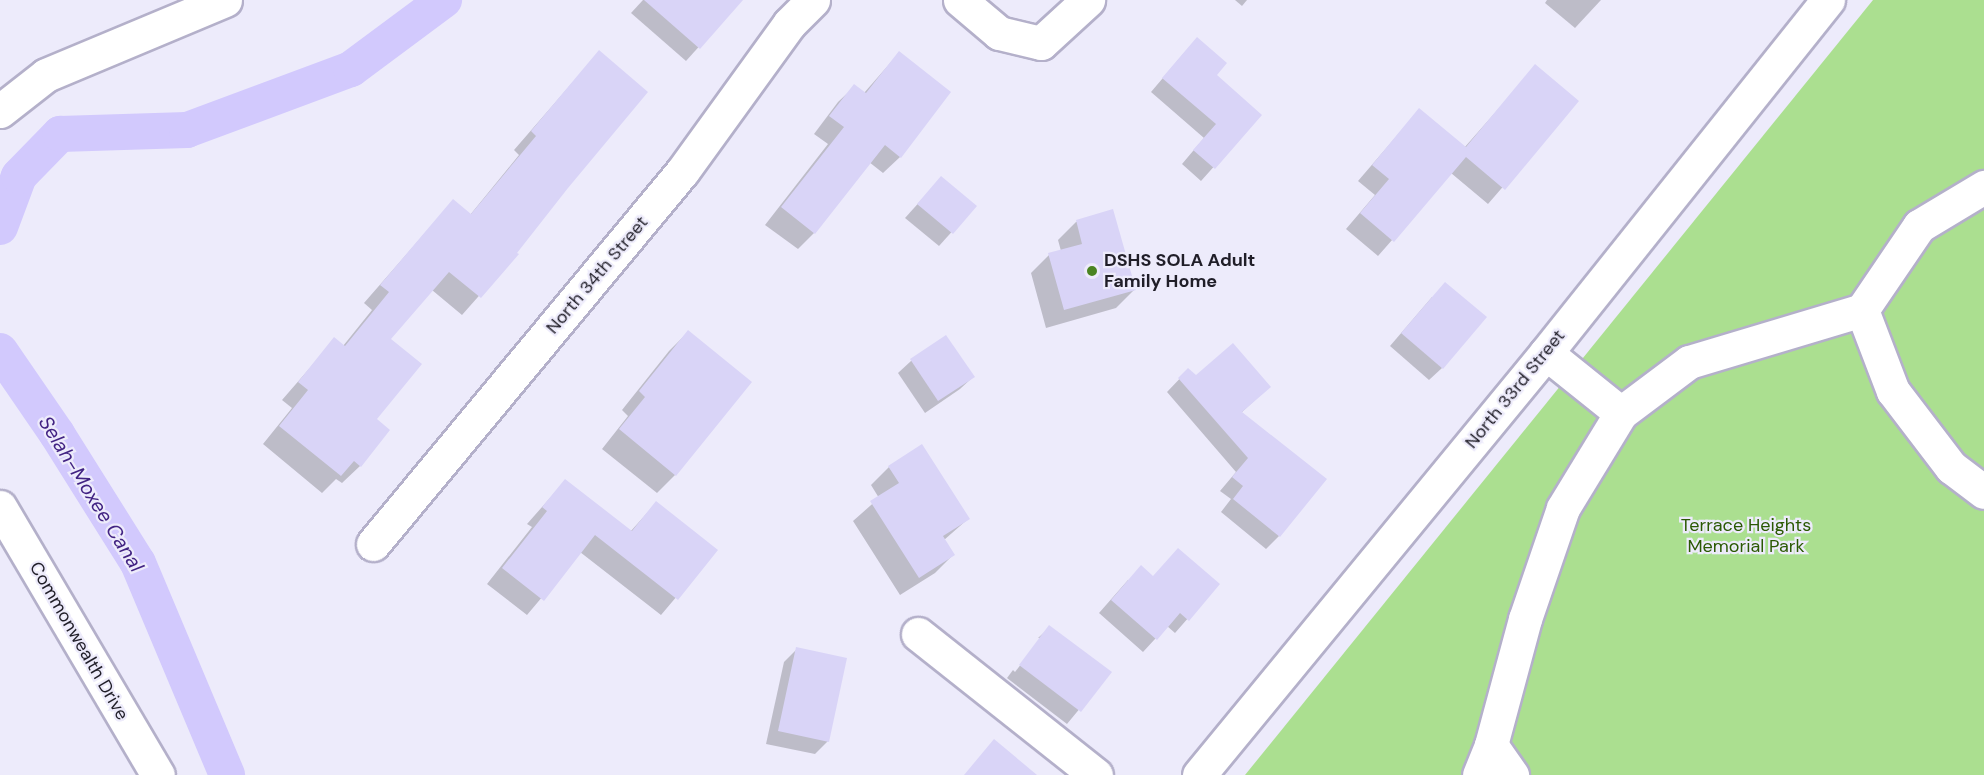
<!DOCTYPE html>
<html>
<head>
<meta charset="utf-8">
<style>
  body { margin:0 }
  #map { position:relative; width:1984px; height:775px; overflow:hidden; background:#edebfb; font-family:"DM Sans",sans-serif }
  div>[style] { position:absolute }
  .green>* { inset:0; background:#abdf90 }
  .shadow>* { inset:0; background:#0003 }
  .canal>* { height:36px; margin:-18px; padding:0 18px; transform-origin:18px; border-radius:18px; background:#d2c9fd }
  .building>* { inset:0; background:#d9d4f7 }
  .roads { filter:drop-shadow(2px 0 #b4b0ca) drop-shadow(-2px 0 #b4b0ca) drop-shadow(0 2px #b4b0ca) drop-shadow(0 -2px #b4b0ca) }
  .minor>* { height:33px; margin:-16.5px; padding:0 16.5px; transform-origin:16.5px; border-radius:16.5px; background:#fff }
  .dots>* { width:16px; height:16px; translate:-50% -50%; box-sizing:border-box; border:3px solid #edebfb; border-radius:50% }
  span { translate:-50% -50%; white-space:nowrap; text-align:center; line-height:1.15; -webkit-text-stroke:4.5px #edebfb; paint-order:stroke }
  .poi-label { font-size:18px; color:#201e28; font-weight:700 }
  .left { translate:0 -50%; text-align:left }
  .street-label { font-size:18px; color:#201e28 }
  .park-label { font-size:18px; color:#2a5902 }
  .water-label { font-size:20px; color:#422383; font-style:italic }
</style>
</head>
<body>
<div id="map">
  <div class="green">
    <i style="clip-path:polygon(1873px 0,1984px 0,1984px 775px,1245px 775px)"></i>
  </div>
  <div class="shadow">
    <i style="clip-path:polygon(643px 0,741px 0,686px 61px,631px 13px)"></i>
    <i style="clip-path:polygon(1235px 0,1247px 0,1242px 6px)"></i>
    <i style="clip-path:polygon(1547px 0,1601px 0,1575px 28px,1545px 3px)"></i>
    <i style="clip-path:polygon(599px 52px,516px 254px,462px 315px,432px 290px,389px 339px,375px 420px,360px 466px,342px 483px,336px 479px,322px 493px,263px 444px,292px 408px,282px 400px,335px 339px,343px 346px,372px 310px,364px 303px,453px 201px,470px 215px,519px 155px,514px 150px)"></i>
    <i style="clip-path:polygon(1185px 52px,1260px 115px,1201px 181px,1182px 164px,1204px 138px,1151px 92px)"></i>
    <i style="clip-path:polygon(899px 53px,900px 157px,883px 173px,869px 162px,814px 233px,798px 249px,765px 225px,828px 144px,814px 134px,838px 102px,855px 86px,864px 93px)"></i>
    <i style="clip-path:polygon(1536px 66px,1577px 101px,1488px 204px,1451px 173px,1378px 256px,1346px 229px,1375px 195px,1358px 181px,1419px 110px,1464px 148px)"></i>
    <i style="clip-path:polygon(941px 178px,975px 206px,939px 246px,905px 218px)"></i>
    <i style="clip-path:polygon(1112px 211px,1135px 289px,1116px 308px,1046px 328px,1031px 273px,1049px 255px,1061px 251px,1058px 240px,1076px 222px)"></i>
    <i style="clip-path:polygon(1432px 297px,1442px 368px,1429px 380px,1390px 346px)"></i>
    <i style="clip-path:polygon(688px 332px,675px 475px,657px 493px,602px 449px,628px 416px,622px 410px,669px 351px)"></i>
    <i style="clip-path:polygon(946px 337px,973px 377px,960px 389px,925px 413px,898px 373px,911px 361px)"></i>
    <i style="clip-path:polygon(1188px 370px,1196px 377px,1269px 387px,1241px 413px,1279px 536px,1266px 549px,1221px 512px,1231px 499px,1220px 491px,1236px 472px,1167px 392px)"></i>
    <i style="clip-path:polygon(889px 467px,968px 519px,944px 540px,953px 555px,935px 573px,900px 595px,853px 521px,879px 498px,871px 485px)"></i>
    <i style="clip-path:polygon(565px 481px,630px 532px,656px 503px,716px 550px,661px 615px,580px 552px,527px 615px,487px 584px,532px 527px,527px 524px)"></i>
    <i style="clip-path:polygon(1152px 577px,1218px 584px,1175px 633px,1167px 626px,1143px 652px,1099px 613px,1128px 580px)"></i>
    <i style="clip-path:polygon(1050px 627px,1110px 672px,1067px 724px,1007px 678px,1013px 670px,1015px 672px,1041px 638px,1038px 638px)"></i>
    <i style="clip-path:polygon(797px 649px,828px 741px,815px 754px,766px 744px,784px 662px)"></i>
  </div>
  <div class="canal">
    <i style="left:0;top:227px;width:54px;rotate:-69.6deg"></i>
    <i style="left:19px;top:176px;width:59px;rotate:-45.7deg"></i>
    <i style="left:60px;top:134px;width:127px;rotate:-1.8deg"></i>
    <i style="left:187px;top:130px;width:175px;rotate:-20.4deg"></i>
    <i style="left:351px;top:69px;width:116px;rotate:-36.6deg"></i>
    <i style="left:0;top:351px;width:101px;rotate:55.5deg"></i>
    <i style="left:57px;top:434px;width:152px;rotate:57.9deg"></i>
    <i style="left:138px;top:563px;width:230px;rotate:67.2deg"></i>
  </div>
  <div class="building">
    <i style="clip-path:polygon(644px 0,743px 0,700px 49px)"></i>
    <i style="clip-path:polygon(1197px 37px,1227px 63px,1217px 75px,1262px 115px,1215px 169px,1193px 150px,1216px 124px,1162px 78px)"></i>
    <i style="clip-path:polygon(599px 50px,648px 92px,568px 188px,517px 253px,519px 254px,481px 298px,449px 272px,391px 339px,422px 364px,377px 419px,390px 430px,361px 467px,354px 461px,341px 476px,279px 426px,308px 390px,298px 382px,334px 337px,345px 346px,389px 292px,380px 285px,453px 199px,471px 214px,536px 136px,531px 131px)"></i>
    <i style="clip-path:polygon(899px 51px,951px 92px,901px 158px,885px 145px,815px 234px,781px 207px,844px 127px,829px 116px,854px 84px,866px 93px)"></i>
    <i style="clip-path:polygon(1535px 64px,1579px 101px,1505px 190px,1466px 157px,1394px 242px,1360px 213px,1389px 179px,1372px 165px,1419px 108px,1466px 147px)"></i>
    <i style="clip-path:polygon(941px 176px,977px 206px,953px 234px,917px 204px)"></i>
    <i style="clip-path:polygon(1113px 209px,1136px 290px,1064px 310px,1048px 253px,1082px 244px,1076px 220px)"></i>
    <i style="clip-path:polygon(1445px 282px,1487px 317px,1443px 369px,1401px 333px)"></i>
    <i style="clip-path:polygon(688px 330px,752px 382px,676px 476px,619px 429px,645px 397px,639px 391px)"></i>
    <i style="clip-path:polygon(946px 335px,975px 377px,938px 401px,910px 359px)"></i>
    <i style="clip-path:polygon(1233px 343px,1271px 387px,1242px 412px,1327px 479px,1280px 537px,1233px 499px,1243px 486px,1232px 477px,1248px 458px,1178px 378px,1188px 368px,1196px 375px)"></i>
    <i style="clip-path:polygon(922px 444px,970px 519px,943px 536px,955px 555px,919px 578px,870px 501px,899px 483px,888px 466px)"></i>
    <i style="clip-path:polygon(565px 479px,632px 531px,656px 501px,718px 550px,678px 600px,595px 535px,544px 601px,502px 568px,547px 511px,542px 507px)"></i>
    <i style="clip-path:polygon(1178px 548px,1220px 584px,1189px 621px,1180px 613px,1157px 640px,1111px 600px,1141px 565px,1153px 576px)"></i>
    <i style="clip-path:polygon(1049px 625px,1112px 672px,1081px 712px,1019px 665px)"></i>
    <i style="clip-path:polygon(796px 647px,847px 658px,829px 742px,778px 731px)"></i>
    <i style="clip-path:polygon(994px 739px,1037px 775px,964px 775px)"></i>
  </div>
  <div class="roads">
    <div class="minor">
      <i style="left:960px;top:0;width:51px;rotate:40.2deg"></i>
      <i style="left:999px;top:33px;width:43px;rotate:13.4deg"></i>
      <i style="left:1041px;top:43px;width:64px;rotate:-42.5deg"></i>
      <i style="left:0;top:111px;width:58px;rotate:-38deg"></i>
      <i style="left:46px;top:75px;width:194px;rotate:-22.7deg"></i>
      <i style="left:1862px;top:310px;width:102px;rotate:-55.8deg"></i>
      <i style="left:1919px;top:226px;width:76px;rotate:-31deg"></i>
      <i style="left:1546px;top:353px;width:96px;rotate:38.7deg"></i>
      <i style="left:1621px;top:413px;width:85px;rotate:-36.9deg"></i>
      <i style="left:1689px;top:362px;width:181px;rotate:-16.7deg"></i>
      <i style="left:1862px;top:310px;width:87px;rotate:69.1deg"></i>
      <i style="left:1893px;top:391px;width:96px;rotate:52.7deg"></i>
      <i style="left:1951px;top:467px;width:41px;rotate:37.1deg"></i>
      <i style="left:0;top:507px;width:311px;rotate:59.5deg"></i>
      <i style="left:373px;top:544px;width:484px;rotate:-50.3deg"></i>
      <i style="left:682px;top:172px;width:183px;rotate:-54.1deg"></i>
      <i style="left:789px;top:24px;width:34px;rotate:-45deg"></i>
      <i style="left:918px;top:634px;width:227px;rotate:38.4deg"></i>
      <i style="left:1491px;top:745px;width:37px;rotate:55deg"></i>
      <i style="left:1199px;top:775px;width:546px;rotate:-50.57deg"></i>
      <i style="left:1546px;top:353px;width:452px;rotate:-51.4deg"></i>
      <i style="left:1479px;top:775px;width:32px;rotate:-68deg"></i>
      <i style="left:1491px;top:745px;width:131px;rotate:-74.9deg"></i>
      <i style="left:1525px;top:619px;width:117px;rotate:-71.1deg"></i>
      <i style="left:1563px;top:508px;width:111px;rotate:-58.6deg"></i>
    </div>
  </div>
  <div class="dots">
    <i style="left:1092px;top:271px;background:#4a8421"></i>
  </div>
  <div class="poi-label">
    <span class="left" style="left:1104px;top:271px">DSHS SOLA Adult<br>Family Home</span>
  </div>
  <div class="street-label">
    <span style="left:597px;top:275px;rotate:-50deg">North 34th Street</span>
    <span style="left:1515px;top:389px;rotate:-51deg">North 33rd Street</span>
    <span style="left:79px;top:641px;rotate:60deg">Commonwealth Drive</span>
  </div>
  <div class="park-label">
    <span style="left:1746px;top:536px">Terrace Heights<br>Memorial Park</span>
  </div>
  <div class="water-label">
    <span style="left:91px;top:494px;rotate:58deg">Selah-Moxee Canal</span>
  </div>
</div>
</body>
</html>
